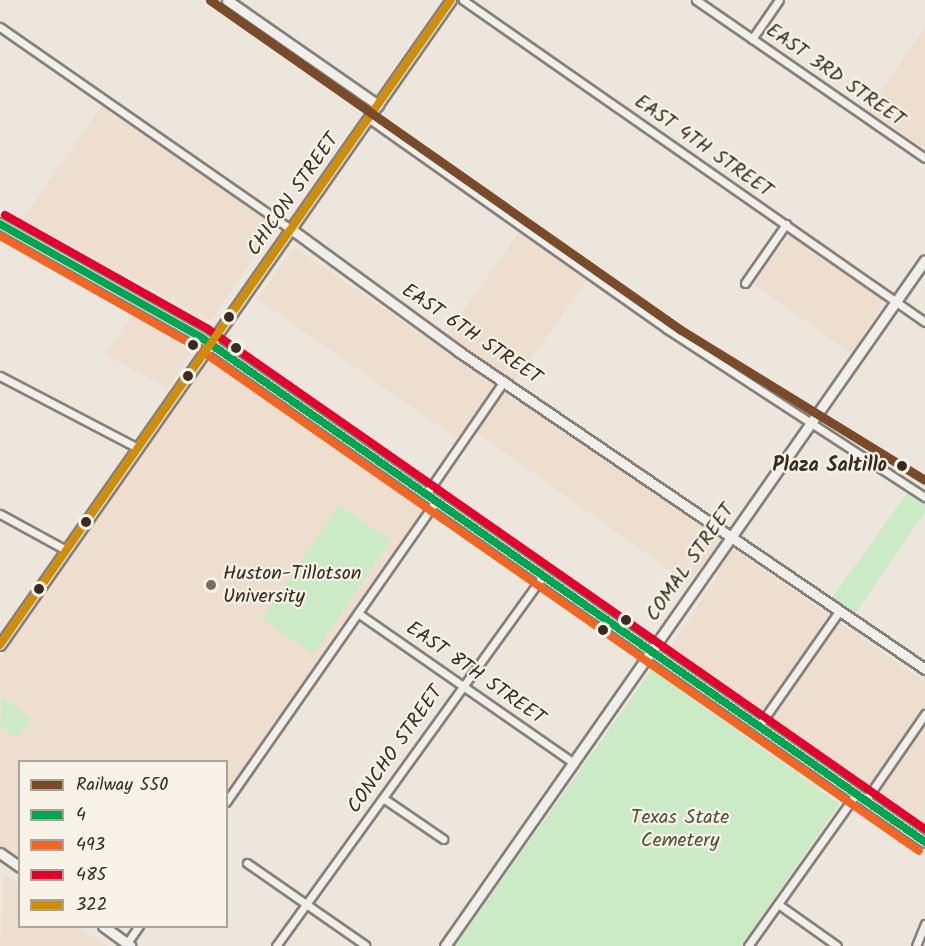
<!DOCTYPE html>
<html>
<head>
<meta charset="utf-8">
<style>
  body { margin:0 }
  #map { position:relative; width:925px; height:946px; overflow:hidden; background:#ede6dd; font-family:Kalam,sans-serif }
  div>[style] { position:absolute }
  .built>* { inset:0; background:#eedecf }
  .green>* { inset:0; background:#cbeac6 }
  .roads { filter:drop-shadow(2px 0 #868079) drop-shadow(-2px 0 #868079) drop-shadow(0 2px #868079) drop-shadow(0 -2px #868079) }
  .street>* { height:7px; margin:-3.5px; padding:0 3.5px; transform-origin:3.5px; border-radius:3.5px; background:#f1efeb }
  .secondary>* { height:9px; margin:-4.5px; padding:0 4.5px; transform-origin:4.5px; border-radius:4.5px; background:#f1efeb }
  .primary>* { height:10px; margin:-5px; padding:0 5px; transform-origin:5px; border-radius:5px; background:#ebe6dd }
  .bus-1>* { height:8px; margin:-4px; padding:0 4px; transform-origin:4px; border-radius:4px; background:#00a651 }
  .bus-2>* { height:8px; margin:-4px; padding:0 4px; transform-origin:4px; border-radius:4px; background:#f26522 }
  .bus-3>* { height:8px; margin:-4px; padding:0 4px; transform-origin:4px; border-radius:4px; background:#e4002b }
  .bus-4>* { height:8px; margin:-4px; padding:0 4px; transform-origin:4px; border-radius:4px; background:#d18d06 }
  .rail-1>* { height:9px; margin:-4.5px; padding:0 4.5px; transform-origin:4.5px; border-radius:4.5px; background:#7a4b2a }
  .dots>* { width:16px; height:16px; translate:-50% -50%; box-sizing:border-box; border:3px solid #f7f3e8; border-radius:50% }
  span { translate:-50% -50%; white-space:nowrap; text-align:center; line-height:1.15; -webkit-text-stroke:4.5px #f7f3e8; paint-order:stroke }
  .street-label { font-size:20px; color:#3b2a1e }
  .stop-label { font-size:20px; color:#3b2a1e; font-weight:700 }
  .right { translate:-100% -50%; text-align:right }
  .poi-label { font-size:20px; color:#3b2a1e }
  .left { translate:0 -50%; text-align:left }
  .park-label { font-size:20px; color:#52513c }
  .legend { position:absolute; left:18px; top:760px; width:210px; height:168px; box-sizing:border-box; background:#f7f3e8; border:2px solid #aca397; margin:0; padding:8px 10px; list-style:none; font-size:18px; color:#3b2a1e }
  .legend li { display:flex; align-items:center; gap:12px; height:30px }
  .legend b { width:30px; border:2px solid #aca397 }
</style>
</head>
<body>
<div id="map">
  <div class="built">
    <i style="clip-path:polygon(925px 27px,925px 148px,868px 110px)"></i>
    <i style="clip-path:polygon(102px 105px,275px 225px,211px 321px,23px 219px)"></i>
    <i style="clip-path:polygon(519px 232px,588px 280px,507px 391px,925px 682px,925px 831px,669px 650px,718px 574px,703px 564px,688px 583px,477px 433px,465px 426px,456px 438px,257px 299px,294px 247px,439px 346px)"></i>
    <i style="clip-path:polygon(791px 233px,885px 300px,852px 354px,753px 284px)"></i>
    <i style="clip-path:polygon(132px 315px,192px 352px,168px 388px,105px 355px)"></i>
    <i style="clip-path:polygon(210px 359px,424px 503px,424px 509px,227px 793px,226px 762px,20px 762px,19px 858px,0 844px,0 659px)"></i>
    <i style="clip-path:polygon(4px 874px,19px 885px,20px 926px,79px 927px,107px 946px,0 946px)"></i>
  </div>
  <div class="green">
    <i style="clip-path:polygon(908px 492px,925px 503px,925px 512px,854px 615px,832px 598px)"></i>
    <i style="clip-path:polygon(339px 505px,391px 540px,314px 654px,262px 619px)"></i>
    <i style="clip-path:polygon(652px 669px,839px 804px,741px 946px,455px 946px)"></i>
    <i style="clip-path:polygon(2px 697px,31px 718px,17px 738px,0 726px)"></i>
  </div>
  <div class="roads">
    <div class="street">
      <i style="left:463px;top:0;width:563px;rotate:34.88deg"></i>
      <i style="left:696px;top:0;width:278px;rotate:34.6deg"></i>
      <i style="left:0;top:27px;width:354px;rotate:34.8deg"></i>
      <i style="left:752px;top:39px;width:47px;rotate:-55.3deg"></i>
      <i style="left:368px;top:118px;width:366px;rotate:35.2deg"></i>
      <i style="left:667px;top:329px;width:308px;rotate:33.1deg"></i>
      <i style="left:745px;top:283px;width:72px;rotate:-55.2deg"></i>
      <i style="left:0;top:376px;width:156px;rotate:27.6deg"></i>
      <i style="left:427px;top:493px;width:136px;rotate:-55.5deg"></i>
      <i style="left:0;top:514px;width:75px;rotate:28.6deg"></i>
      <i style="left:358px;top:613px;width:263px;rotate:34.8deg"></i>
      <i style="left:759px;top:726px;width:141px;rotate:-55.1deg"></i>
      <i style="left:383px;top:798px;width:73px;rotate:34.3deg"></i>
      <i style="left:865px;top:801px;width:106px;rotate:-55.4deg"></i>
      <i style="left:226px;top:802px;width:368px;rotate:-55.1deg"></i>
      <i style="left:247px;top:863px;width:144px;rotate:34.8deg"></i>
      <i style="left:778px;top:904px;width:72px;rotate:35.4deg"></i>
      <i style="left:127px;top:943px;width:21px;rotate:-55deg"></i>
      <i style="left:276px;top:946px;width:458px;rotate:-54.2deg"></i>
      <i style="left:748px;top:946px;width:186px;rotate:-54.6deg"></i>
      <i style="left:916px;top:946px;width:24px;rotate:-68deg"></i>
    </div>
    <div class="secondary">
      <i style="left:227px;top:0;width:184px;rotate:34.8deg"></i>
      <i style="left:291px;top:229px;width:207px;rotate:36.1deg"></i>
      <i style="left:458px;top:351px;width:565px;rotate:34.25deg"></i>
      <i style="left:0;top:645px;width:787px;rotate:-55.04deg"></i>
      <i style="left:0;top:853px;width:24px;rotate:35deg"></i>
      <i style="left:103px;top:926px;width:34px;rotate:36deg"></i>
      <i style="left:445px;top:946px;width:837px;rotate:-55.02deg"></i>
    </div>
    <div class="primary">
      <i style="left:0;top:224px;width:232px;rotate:29.4deg"></i>
      <i style="left:202px;top:338px;width:881px;rotate:34.88deg"></i>
    </div>
  </div>
  <div class="bus-1">
    <i style="left:0;top:224px;width:232px;rotate:29.4deg"></i>
    <i style="left:202px;top:338px;width:881px;rotate:34.88deg"></i>
  </div>
  <div class="bus-2">
    <i style="left:0;top:236px;width:225px;rotate:29.5deg"></i>
    <i style="left:196px;top:347px;width:881px;rotate:34.88deg"></i>
  </div>
  <div class="bus-3">
    <i style="left:5px;top:215px;width:233px;rotate:29.3deg"></i>
    <i style="left:208px;top:329px;width:874px;rotate:34.89deg"></i>
  </div>
  <div class="bus-4">
    <i style="left:0;top:645px;width:787px;rotate:-55.04deg"></i>
  </div>
  <div class="rail-1">
    <i style="left:210px;top:0;width:575px;rotate:35.02deg"></i>
    <i style="left:681px;top:330px;width:286px;rotate:31.6deg"></i>
  </div>
  <div class="dots">
    <i style="left:229px;top:317px;background:#3b2a1e"></i>
    <i style="left:193px;top:345px;background:#3b2a1e"></i>
    <i style="left:236px;top:348px;background:#3b2a1e"></i>
    <i style="left:188px;top:376px;background:#3b2a1e"></i>
    <i style="left:902px;top:466px;background:#3b2a1e"></i>
    <i style="left:86px;top:522px;background:#3b2a1e"></i>
    <i style="left:211px;top:585px;background:#796c61"></i>
    <i style="left:39px;top:589px;background:#3b2a1e"></i>
    <i style="left:626px;top:620px;background:#3b2a1e"></i>
    <i style="left:603px;top:630px;background:#3b2a1e"></i>
  </div>
  <div class="street-label">
    <span style="left:835px;top:76px;rotate:35deg">EAST 3RD STREET</span>
    <span style="left:703px;top:147px;rotate:35deg">EAST 4TH STREET</span>
    <span style="left:294px;top:195px;rotate:-55deg">CHICON STREET</span>
    <span style="left:471px;top:335px;rotate:34deg">EAST 6TH STREET</span>
    <span style="left:691px;top:563px;rotate:-55deg">COMAL STREET</span>
    <span style="left:475px;top:674px;rotate:35deg">EAST 8TH STREET</span>
    <span style="left:396px;top:750px;rotate:-55deg">CONCHO STREET</span>
  </div>
  <div class="stop-label">
    <span class="right" style="left:887px;top:466px">Plaza Saltillo</span>
  </div>
  <div class="poi-label">
    <span class="left" style="left:223px;top:586px">Huston-Tillotson<br>University</span>
  </div>
  <div class="park-label">
    <span style="left:680px;top:830px">Texas State<br>Cemetery</span>
  </div>
  <ul class="legend">
  <li><b style="height:8px;background:#7a4b2a"></b>Railway 550</li>
  <li><b style="height:8px;background:#00a651"></b>4</li>
  <li><b style="height:8px;background:#f26522"></b>493</li>
  <li><b style="height:8px;background:#e4002b"></b>485</li>
  <li><b style="height:8px;background:#d18d06"></b>322</li>
  </ul>
</div>
</body>
</html>
